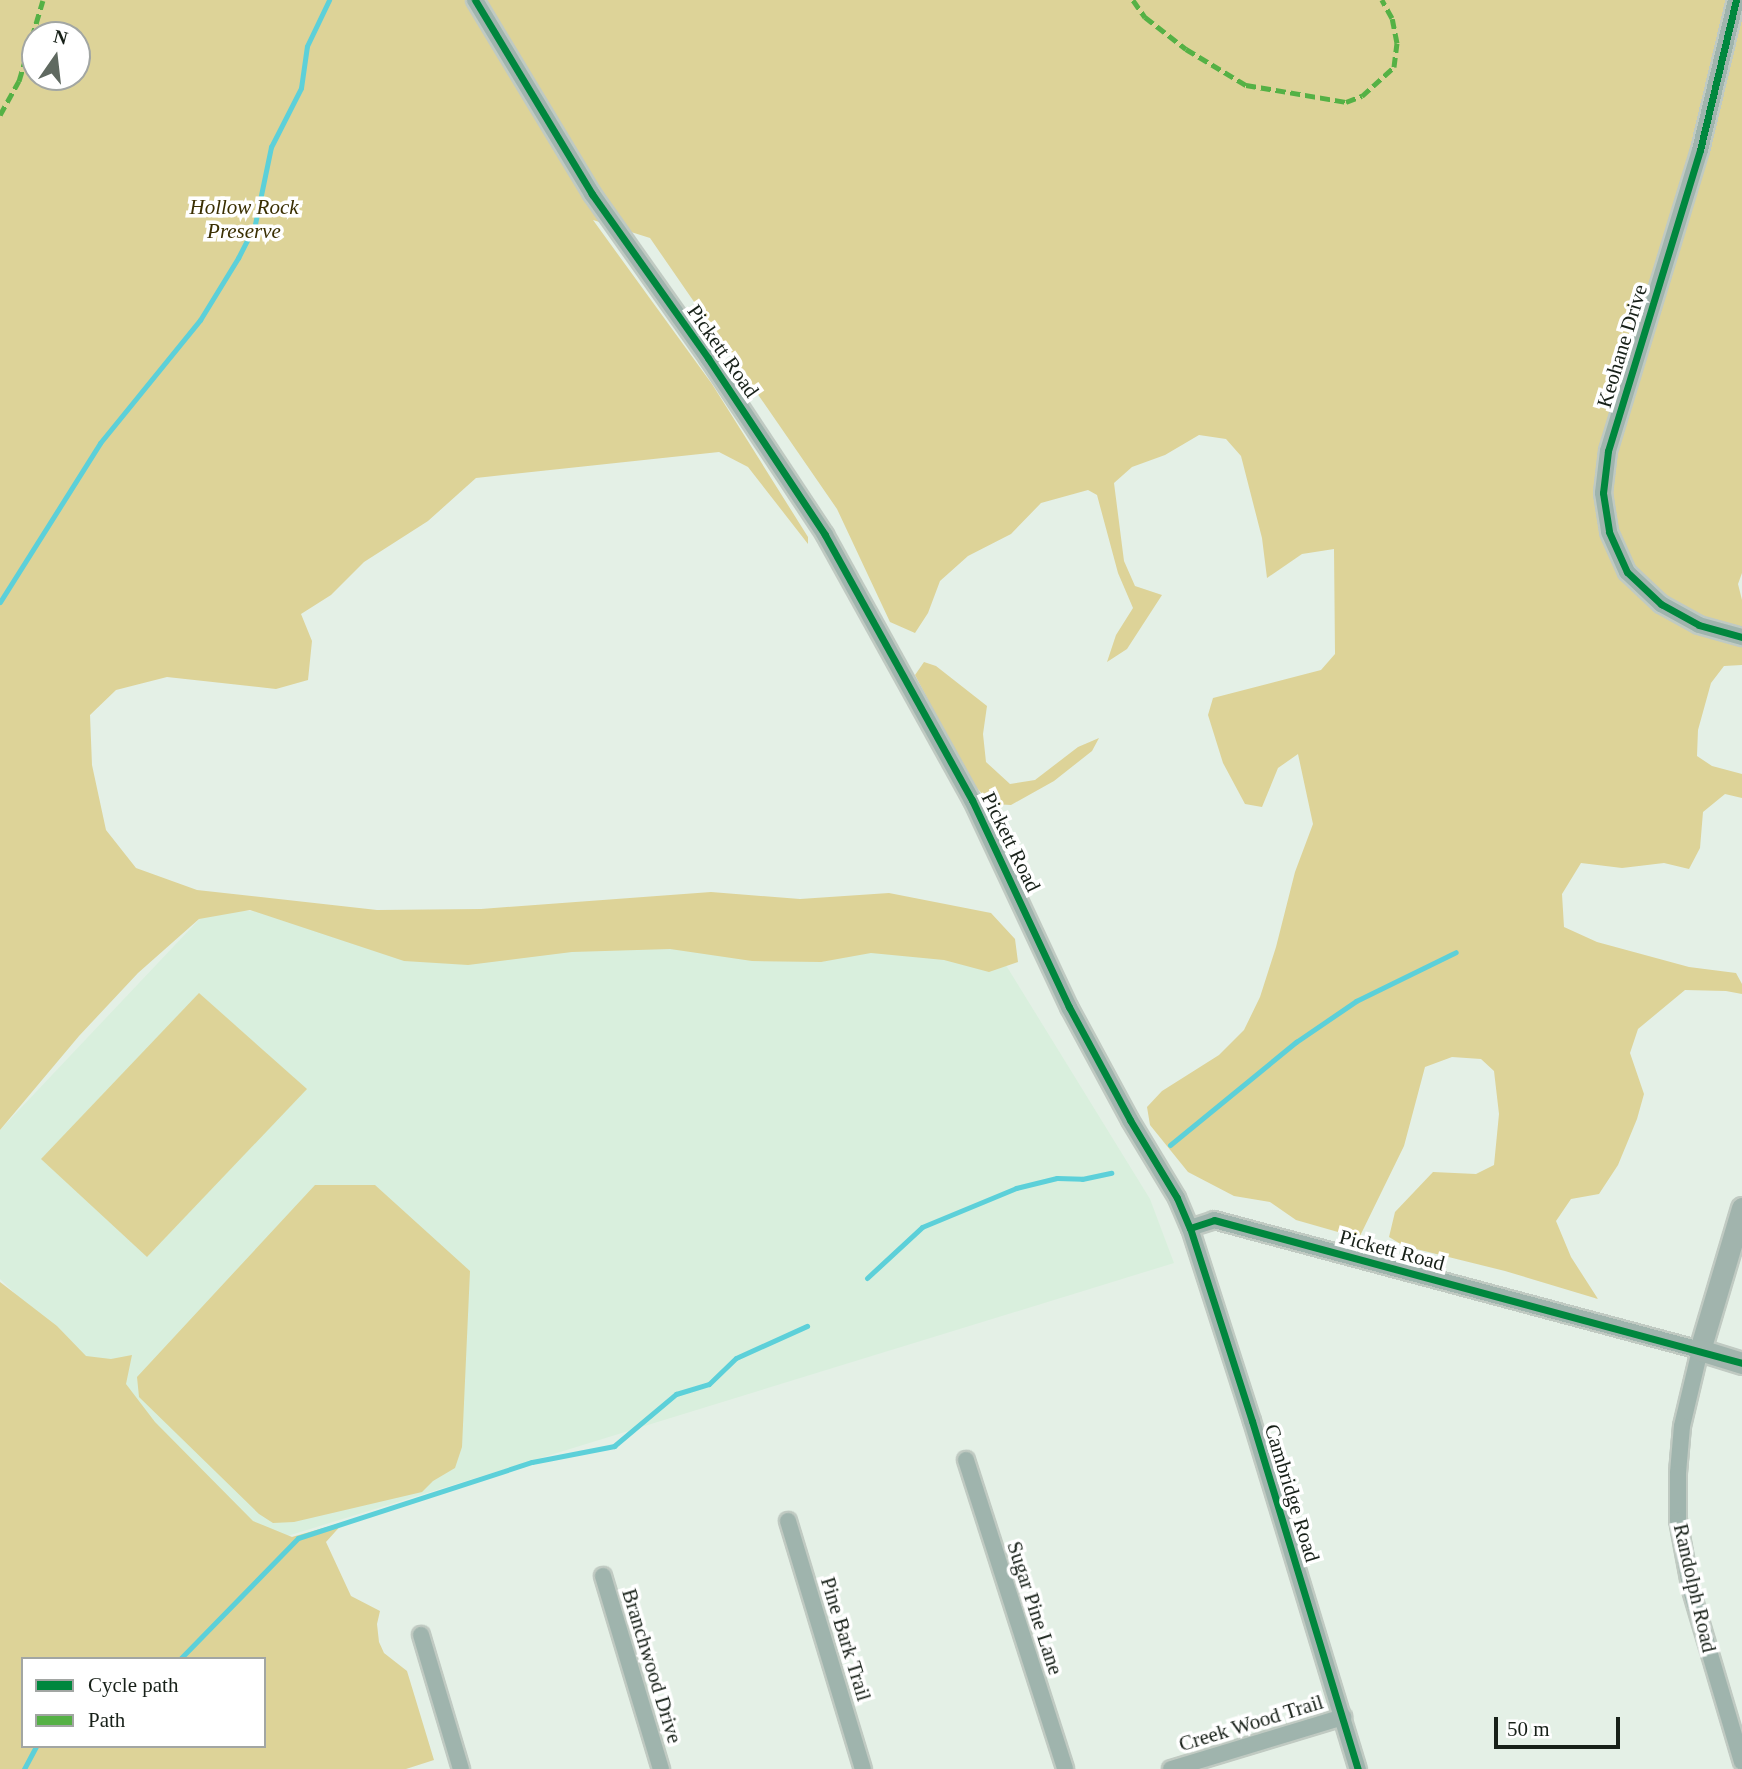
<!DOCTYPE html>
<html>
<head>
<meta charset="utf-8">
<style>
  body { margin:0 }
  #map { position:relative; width:1742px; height:1769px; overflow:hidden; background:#e4f0e6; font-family:Georgia,serif }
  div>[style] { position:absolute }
  .built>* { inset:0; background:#d9efdd }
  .green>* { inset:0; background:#ddd398 }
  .stream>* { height:5px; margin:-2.5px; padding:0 2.5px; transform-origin:2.5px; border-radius:2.5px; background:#5cd0d9 }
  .roads { filter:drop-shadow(2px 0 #c0cac2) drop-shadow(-2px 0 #c0cac2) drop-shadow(0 2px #c0cac2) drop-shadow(0 -2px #c0cac2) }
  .street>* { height:16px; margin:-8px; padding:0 8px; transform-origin:8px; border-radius:8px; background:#9fb4ad }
  .secondary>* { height:21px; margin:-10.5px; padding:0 10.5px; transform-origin:10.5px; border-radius:10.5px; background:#a1b4ad }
  .quiet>* { height:5px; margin-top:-2.5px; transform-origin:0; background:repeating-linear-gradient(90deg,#55b145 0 10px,transparent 0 15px) }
  .cycleway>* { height:7px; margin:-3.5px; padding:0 3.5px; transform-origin:3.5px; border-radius:3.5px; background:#00873e }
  span { translate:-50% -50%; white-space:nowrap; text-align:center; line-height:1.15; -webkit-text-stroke:7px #fff; paint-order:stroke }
  .park-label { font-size:21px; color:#3a2f02; font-style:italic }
  .street-label { font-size:21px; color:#172018 }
  .legend { position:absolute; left:21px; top:1657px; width:245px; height:91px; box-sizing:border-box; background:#fff; border:2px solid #a2a6a3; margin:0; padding:9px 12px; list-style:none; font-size:21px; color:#172018 }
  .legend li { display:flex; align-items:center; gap:14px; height:35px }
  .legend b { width:35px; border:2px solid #a2a6a3 }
  .north { position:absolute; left:21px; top:21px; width:70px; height:70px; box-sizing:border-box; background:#fff; border:2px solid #a2a6a3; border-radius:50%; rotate:14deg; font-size:19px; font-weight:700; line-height:28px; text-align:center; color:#172018 }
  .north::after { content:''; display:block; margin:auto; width:24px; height:32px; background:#5f6960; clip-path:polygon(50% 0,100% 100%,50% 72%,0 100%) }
  .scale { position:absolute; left:1494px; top:1717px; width:126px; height:32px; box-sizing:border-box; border:4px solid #172018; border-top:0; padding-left:9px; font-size:21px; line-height:24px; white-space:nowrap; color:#172018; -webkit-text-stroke:5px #fff; paint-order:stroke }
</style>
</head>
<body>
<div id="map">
  <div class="built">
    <i style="clip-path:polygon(209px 909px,996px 949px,1150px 1199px,1174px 1263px,271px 1541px,0 1279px,0 1130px)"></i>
  </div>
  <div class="green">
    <i style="clip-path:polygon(evenodd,0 0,1742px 0,1742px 573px,1738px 584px,1742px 600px,1742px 665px,1724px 666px,1711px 683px,1698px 730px,1697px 756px,1712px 766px,1742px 774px,1742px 798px,1725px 794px,1703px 812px,1700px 848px,1689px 869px,1664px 863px,1622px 868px,1581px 863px,1562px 894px,1564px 927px,1597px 942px,1689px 967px,1736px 973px,1742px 984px,1742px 994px,1726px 991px,1685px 990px,1638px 1029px,1630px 1053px,1644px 1094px,1637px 1119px,1618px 1165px,1599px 1194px,1571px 1199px,1556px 1221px,1571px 1257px,1598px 1299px,1505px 1271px,1404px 1246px,1389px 1237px,1395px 1212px,1433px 1172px,1476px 1174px,1494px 1165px,1499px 1114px,1494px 1071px,1481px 1059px,1452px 1057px,1425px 1067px,1404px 1146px,1359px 1238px,1296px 1220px,1270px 1202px,1234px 1196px,1188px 1172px,1150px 1125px,1147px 1107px,1162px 1091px,1219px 1055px,1244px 1030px,1260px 997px,1276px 947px,1295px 872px,1313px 824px,1298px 754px,1278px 768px,1262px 807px,1245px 804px,1223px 763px,1208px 715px,1213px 698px,1321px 670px,1335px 654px,1334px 549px,1302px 554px,1267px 578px,1262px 538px,1241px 456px,1226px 439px,1199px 435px,1165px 455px,1132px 467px,1114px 483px,1124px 561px,1135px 586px,1162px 595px,1127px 649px,1107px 662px,1116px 635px,1133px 608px,1118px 573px,1097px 495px,1088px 490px,1041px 503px,1011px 534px,968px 556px,940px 581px,928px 613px,915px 633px,890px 622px,837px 509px,650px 238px,593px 220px,712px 384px,808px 537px,808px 544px,748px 467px,719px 452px,476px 478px,428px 521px,364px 562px,331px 595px,301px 614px,312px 641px,308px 680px,276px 689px,167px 677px,116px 690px,90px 715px,92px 765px,106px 830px,136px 868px,197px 890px,377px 910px,481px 909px,711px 892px,800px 899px,889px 893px,991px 913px,1015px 939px,1018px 962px,989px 972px,944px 960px,871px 953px,821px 962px,752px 961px,670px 949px,572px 952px,468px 965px,404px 961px,250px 910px,199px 919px,138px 973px,79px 1036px,0 1130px,0 0,35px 35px,77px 35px,77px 77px,35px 77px,35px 35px)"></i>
    <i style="clip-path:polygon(924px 662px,936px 666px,987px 706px,983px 734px,986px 762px,1010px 784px,1035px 780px,1078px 747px,1099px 738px,1092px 751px,1054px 781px,1011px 805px,992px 804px,971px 782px,915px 675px)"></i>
    <i style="clip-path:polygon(199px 993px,307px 1089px,147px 1257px,41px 1159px)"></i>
    <i style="clip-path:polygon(315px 1185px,375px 1185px,470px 1271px,462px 1447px,455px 1468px,433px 1481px,422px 1492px,294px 1522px,273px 1523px,259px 1514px,139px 1397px,137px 1377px)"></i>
    <i style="clip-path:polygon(evenodd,0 1282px,57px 1326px,86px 1356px,111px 1359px,132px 1355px,126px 1384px,155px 1422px,253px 1521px,292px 1537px,344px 1522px,326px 1542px,351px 1596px,380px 1611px,377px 1624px,379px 1642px,384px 1653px,407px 1671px,434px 1760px,406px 1769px,0 1769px,0 1282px,23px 1659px,264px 1659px,264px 1746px,23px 1746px,23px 1659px)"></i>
  </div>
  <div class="stream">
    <i style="left:0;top:602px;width:188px;rotate:-57.8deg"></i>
    <i style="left:100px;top:443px;width:159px;rotate:-50.9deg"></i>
    <i style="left:200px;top:320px;width:73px;rotate:-58.5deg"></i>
    <i style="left:238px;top:258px;width:38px;rotate:-63deg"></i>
    <i style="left:255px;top:224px;width:79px;rotate:-78.3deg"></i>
    <i style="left:271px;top:147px;width:66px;rotate:-63deg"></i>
    <i style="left:301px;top:88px;width:42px;rotate:-81.9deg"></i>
    <i style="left:307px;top:46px;width:51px;rotate:-64.4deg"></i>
    <i style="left:1170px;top:1145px;width:163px;rotate:-39.3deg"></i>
    <i style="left:1296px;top:1042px;width:73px;rotate:-34.3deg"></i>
    <i style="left:1356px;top:1001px;width:111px;rotate:-26.1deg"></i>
    <i style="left:867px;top:1278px;width:75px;rotate:-42.8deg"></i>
    <i style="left:922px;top:1227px;width:102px;rotate:-22.5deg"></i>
    <i style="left:1016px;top:1188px;width:42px;rotate:-13.7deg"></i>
    <i style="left:1057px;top:1178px;width:25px;rotate:2deg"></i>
    <i style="left:1082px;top:1179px;width:30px;rotate:-12deg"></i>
    <i style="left:180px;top:1659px;width:169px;rotate:-45.7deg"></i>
    <i style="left:298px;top:1538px;width:246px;rotate:-18deg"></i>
    <i style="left:532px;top:1462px;width:84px;rotate:-11deg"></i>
    <i style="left:614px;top:1446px;width:81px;rotate:-40deg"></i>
    <i style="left:676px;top:1394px;width:34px;rotate:-17deg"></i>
    <i style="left:709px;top:1384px;width:37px;rotate:-44deg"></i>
    <i style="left:736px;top:1358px;width:78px;rotate:-24.3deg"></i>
    <i style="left:24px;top:1769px;width:26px;rotate:-62deg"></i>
  </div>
  <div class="roads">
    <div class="street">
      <i style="left:475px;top:0;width:227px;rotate:58.9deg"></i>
      <i style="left:592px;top:194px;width:201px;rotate:54.7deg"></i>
      <i style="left:708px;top:358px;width:212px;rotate:56.5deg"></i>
      <i style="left:825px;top:535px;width:303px;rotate:61deg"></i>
      <i style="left:972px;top:800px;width:229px;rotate:64.9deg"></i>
      <i style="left:1069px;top:1007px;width:128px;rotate:61.6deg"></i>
      <i style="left:1130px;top:1120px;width:91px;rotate:58.9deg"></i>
      <i style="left:1177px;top:1198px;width:33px;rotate:67deg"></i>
      <i style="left:1190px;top:1228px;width:203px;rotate:72.2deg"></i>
      <i style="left:1252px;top:1421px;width:364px;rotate:73.1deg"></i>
      <i style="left:1736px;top:0;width:154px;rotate:103.5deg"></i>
      <i style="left:1700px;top:150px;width:315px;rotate:107deg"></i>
      <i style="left:1608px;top:451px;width:42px;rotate:96.8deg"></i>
      <i style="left:1603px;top:493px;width:39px;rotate:81deg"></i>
      <i style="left:1609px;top:532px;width:44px;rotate:65.8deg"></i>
      <i style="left:1627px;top:572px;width:47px;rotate:43.3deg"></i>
      <i style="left:1661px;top:604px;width:43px;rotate:28.9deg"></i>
      <i style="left:1699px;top:625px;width:45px;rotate:15.6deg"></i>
      <i style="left:1190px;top:1228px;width:25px;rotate:-18deg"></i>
      <i style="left:1214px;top:1220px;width:503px;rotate:14.98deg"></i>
      <i style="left:1700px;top:1350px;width:78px;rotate:103.3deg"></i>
      <i style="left:1682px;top:1426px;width:47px;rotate:94.9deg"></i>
      <i style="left:1678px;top:1473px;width:47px;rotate:90deg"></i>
      <i style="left:1678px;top:1520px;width:71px;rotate:79.5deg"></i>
      <i style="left:1691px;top:1590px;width:179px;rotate:73.5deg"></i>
      <i style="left:966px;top:1460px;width:324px;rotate:72.2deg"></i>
      <i style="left:788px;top:1521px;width:259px;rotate:73.2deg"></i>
      <i style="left:603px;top:1576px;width:202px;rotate:73.3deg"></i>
      <i style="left:421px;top:1635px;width:140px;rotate:73.4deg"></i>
      <i style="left:1171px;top:1769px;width:180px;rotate:-16.8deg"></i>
    </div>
    <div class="secondary">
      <i style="left:1742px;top:1208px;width:148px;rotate:106.5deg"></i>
      <i style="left:1700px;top:1350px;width:44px;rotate:17.2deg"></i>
    </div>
  </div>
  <div class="quiet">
    <i style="left:1133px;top:0;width:21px;rotate:55deg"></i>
    <i style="left:1145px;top:17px;width:52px;rotate:38deg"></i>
    <i style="left:1186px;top:49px;width:70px;rotate:31deg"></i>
    <i style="left:1246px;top:85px;width:101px;rotate:9.6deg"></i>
    <i style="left:1346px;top:102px;width:17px;rotate:-21deg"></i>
    <i style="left:1362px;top:96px;width:43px;rotate:-42.2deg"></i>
    <i style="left:1394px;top:67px;width:24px;rotate:-83deg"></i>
    <i style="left:1397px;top:43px;width:25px;rotate:-101deg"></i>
    <i style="left:1392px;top:18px;width:21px;rotate:-119deg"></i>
    <i style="left:0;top:115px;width:39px;rotate:-61deg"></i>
    <i style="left:19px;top:81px;width:84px;rotate:-73.5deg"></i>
  </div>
  <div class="cycleway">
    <i style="left:475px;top:0;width:227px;rotate:58.9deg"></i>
    <i style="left:592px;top:194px;width:201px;rotate:54.7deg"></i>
    <i style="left:708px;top:358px;width:212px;rotate:56.5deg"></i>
    <i style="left:825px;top:535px;width:303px;rotate:61deg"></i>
    <i style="left:972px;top:800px;width:229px;rotate:64.9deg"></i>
    <i style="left:1069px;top:1007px;width:128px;rotate:61.6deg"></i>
    <i style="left:1130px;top:1120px;width:91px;rotate:58.9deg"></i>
    <i style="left:1177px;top:1198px;width:33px;rotate:67deg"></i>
    <i style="left:1190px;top:1228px;width:203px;rotate:72.2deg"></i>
    <i style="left:1252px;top:1421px;width:364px;rotate:73.1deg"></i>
    <i style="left:1736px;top:0;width:154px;rotate:103.5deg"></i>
    <i style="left:1700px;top:150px;width:315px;rotate:107deg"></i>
    <i style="left:1608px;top:451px;width:42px;rotate:96.8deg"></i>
    <i style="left:1603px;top:493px;width:39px;rotate:81deg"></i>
    <i style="left:1609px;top:532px;width:44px;rotate:65.8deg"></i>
    <i style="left:1627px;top:572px;width:47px;rotate:43.3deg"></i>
    <i style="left:1661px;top:604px;width:43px;rotate:28.9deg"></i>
    <i style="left:1699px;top:625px;width:45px;rotate:15.6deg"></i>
    <i style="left:1190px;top:1228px;width:25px;rotate:-18deg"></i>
    <i style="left:1214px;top:1220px;width:547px;rotate:15.15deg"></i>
  </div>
  <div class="park-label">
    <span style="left:244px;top:219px">Hollow Rock<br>Preserve</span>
  </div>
  <div class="street-label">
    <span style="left:1622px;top:346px;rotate:-73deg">Keohane Drive</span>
    <span style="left:723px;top:351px;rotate:55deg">Pickett Road</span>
    <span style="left:1011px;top:842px;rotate:64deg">Pickett Road</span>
    <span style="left:1392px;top:1250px;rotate:15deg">Pickett Road</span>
    <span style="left:1292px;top:1493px;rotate:73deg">Cambridge Road</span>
    <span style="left:1695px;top:1588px;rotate:77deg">Randolph Road</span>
    <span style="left:1035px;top:1608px;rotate:72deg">Sugar Pine Lane</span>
    <span style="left:846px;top:1639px;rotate:73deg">Pine Bark Trail</span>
    <span style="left:652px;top:1666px;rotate:73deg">Branchwood Drive</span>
    <span style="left:1251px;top:1723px;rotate:-17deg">Creek Wood Trail</span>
  </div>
  <ul class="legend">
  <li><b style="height:9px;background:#00873e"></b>Cycle path</li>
  <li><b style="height:9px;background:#55b145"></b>Path</li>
  </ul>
  <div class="north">N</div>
  <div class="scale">50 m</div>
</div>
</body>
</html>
